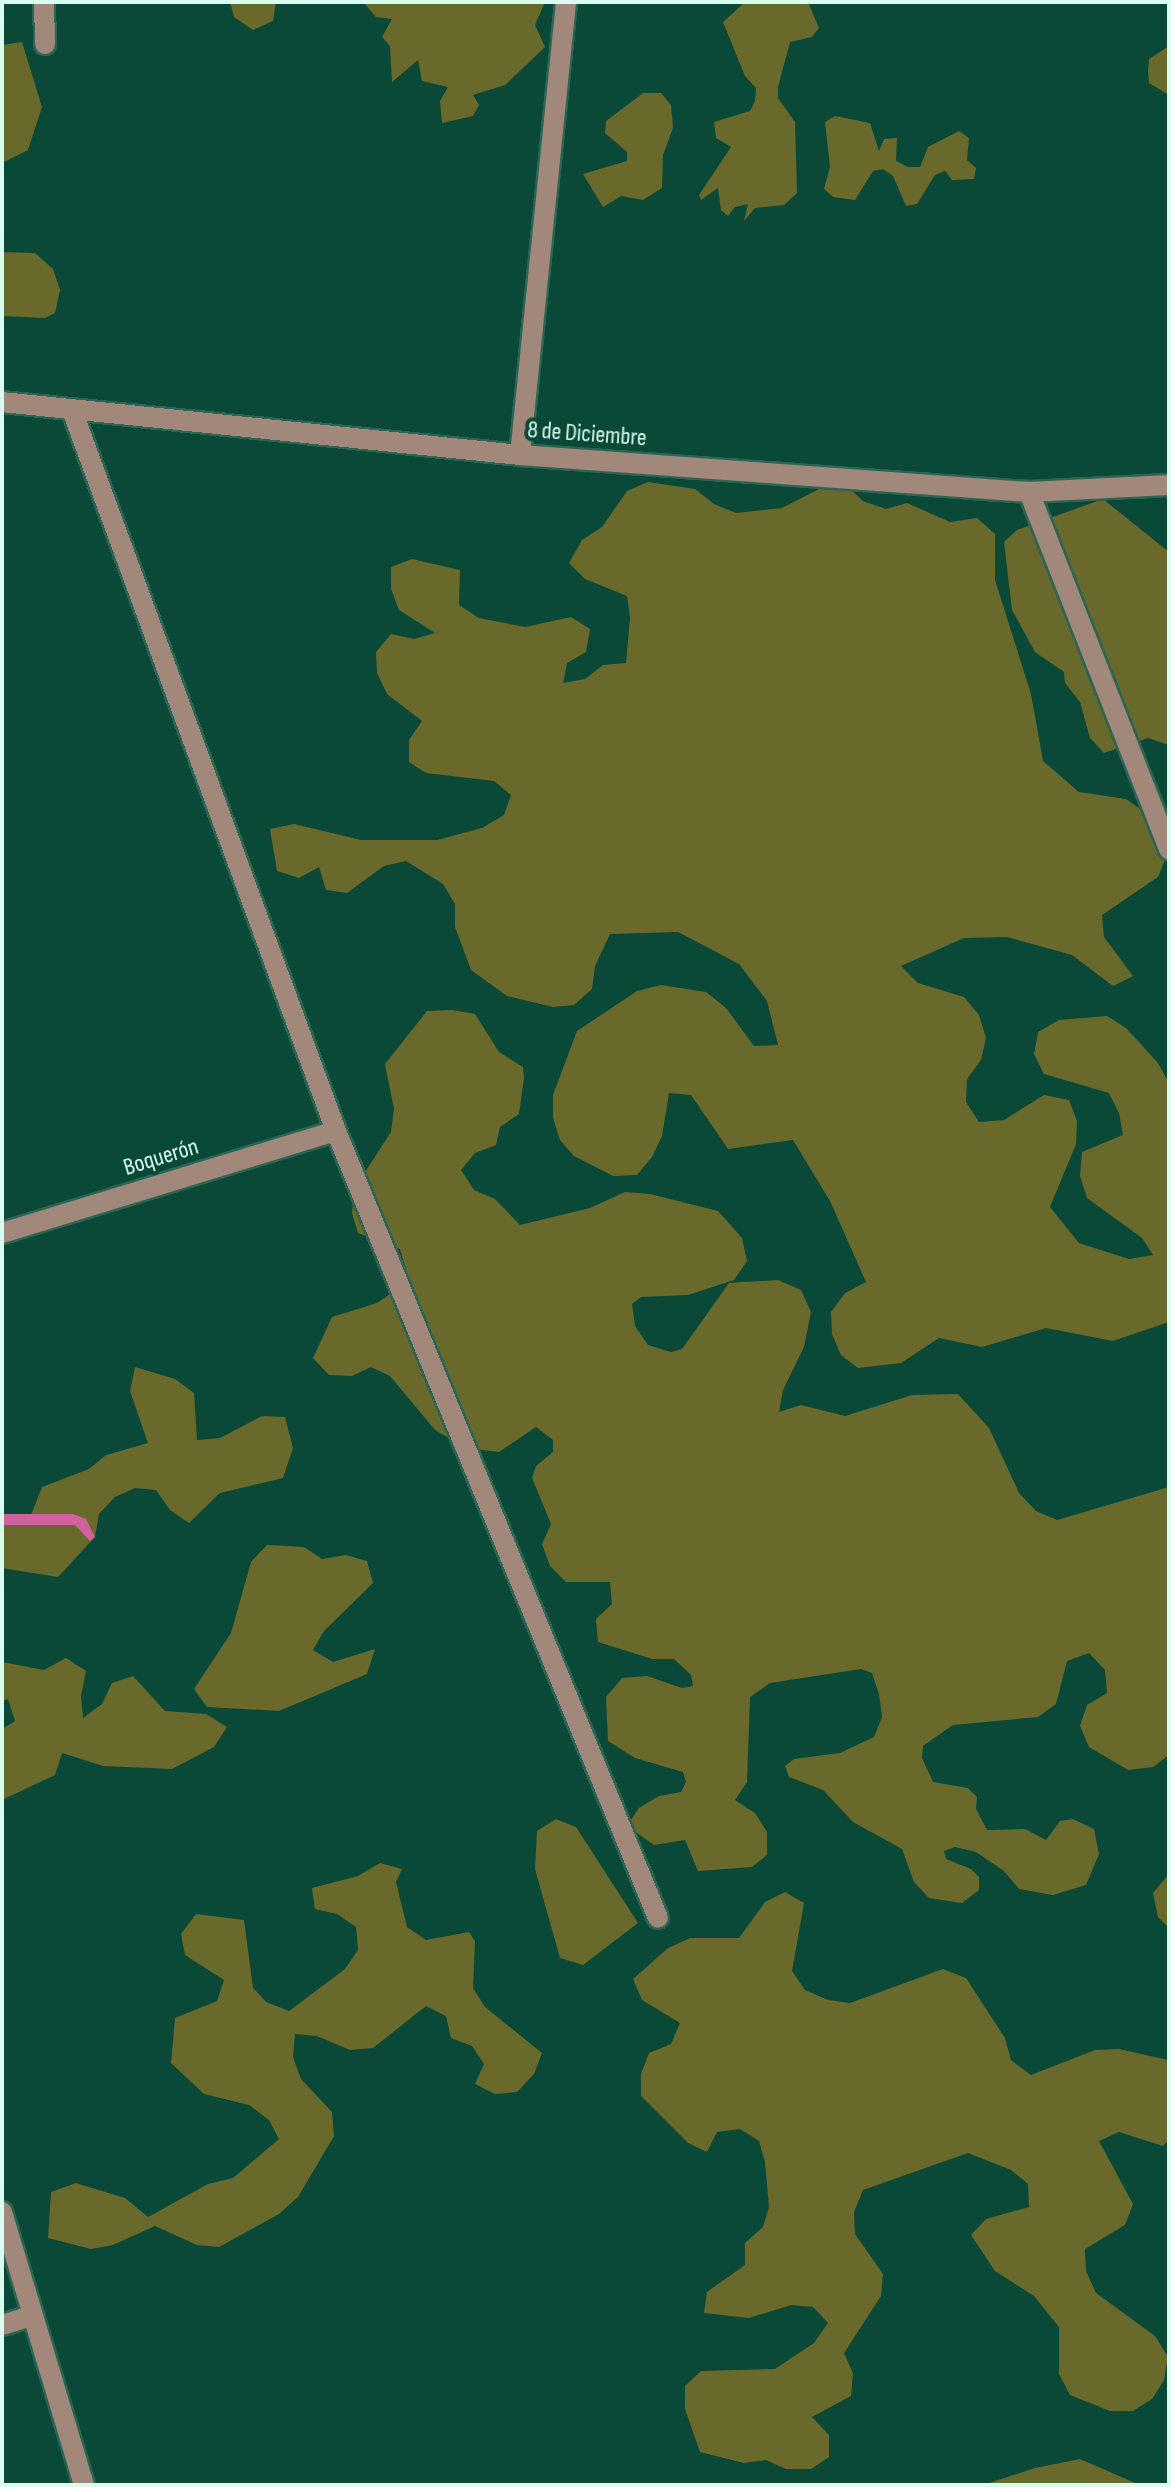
<!DOCTYPE html>
<html>
<head>
<meta charset="utf-8">
<style>
  body { margin:0 }
  #map { position:relative; width:1171px; height:2487px; overflow:hidden; background:#0a4837; font-family:"Sofia Sans Condensed",sans-serif }
  div>[style] { position:absolute }
  .green>* { inset:0; background:#69692b }
  .water>* { inset:0; background:#d1619c }
  .roads { filter:drop-shadow(2px 0 #2b6554) drop-shadow(-2px 0 #2b6554) drop-shadow(0 2px #2b6554) drop-shadow(0 -2px #2b6554) }
  .minor>* { height:20px; margin:-10px; padding:0 10px; transform-origin:10px; border-radius:10px; background:#a2887a }
  span { translate:-50% -50%; white-space:nowrap; text-align:center; line-height:1.15; -webkit-text-stroke:8px #0a4837; paint-order:stroke }
  .street-label { font-size:24px; color:#d9fdef }
  .frame { position:absolute; inset:0; border:4px solid #d9fdef; pointer-events:none }
</style>
</head>
<body>
<div id="map">
  <div class="green">
    <i style="clip-path:polygon(230px 2px,276px 2px,273px 21px,253px 30px,234px 17px)"></i>
    <i style="clip-path:polygon(363px 2px,545px 2px,535px 25px,545px 47px,505px 85px,473px 95px,479px 105px,473px 116px,442px 123px,440px 101px,448px 87px,422px 81px,418px 60px,392px 82px,390px 46px,382px 37px,392px 19px,376px 17px)"></i>
    <i style="clip-path:polygon(745px 2px,808px 2px,819px 28px,812px 37px,790px 42px,778px 87px,778px 98px,795px 122px,797px 193px,784px 205px,755px 208px,744px 221px,748px 204px,735px 207px,728px 216px,721px 210px,718px 188px,701px 200px,699px 195px,731px 147px,716px 138px,714px 122px,750px 111px,755px 101px,756px 88px,745px 76px,723px 22px)"></i>
    <i style="clip-path:polygon(22px 42px,42px 107px,28px 150px,2px 163px,2px 45px)"></i>
    <i style="clip-path:polygon(1169px 46px,1169px 95px,1149px 83px,1148px 71px,1149px 59px)"></i>
    <i style="clip-path:polygon(643px 93px,661px 93px,671px 105px,673px 128px,663px 155px,662px 188px,643px 200px,621px 196px,603px 207px,583px 174px,627px 161px,627px 152px,605px 133px,606px 121px)"></i>
    <i style="clip-path:polygon(835px 116px,870px 123px,879px 151px,884px 139px,897px 138px,896px 161px,908px 167px,920px 167px,928px 147px,959px 131px,969px 138px,967px 160px,976px 168px,974px 179px,952px 180px,945px 171px,935px 175px,917px 204px,906px 206px,893px 176px,883px 169px,873px 171px,855px 200px,833px 197px,824px 189px,830px 167px,825px 122px)"></i>
    <i style="clip-path:polygon(2px 252px,35px 253px,53px 269px,60px 290px,55px 313px,45px 318px,2px 316px)"></i>
    <i style="clip-path:polygon(648px 482px,695px 489px,714px 504px,736px 513px,782px 508px,823px 487px,845px 484px,863px 501px,886px 509px,907px 503px,950px 522px,977px 518px,995px 534px,995px 580px,1031px 694px,1043px 761px,1079px 792px,1126px 799px,1146px 813px,1167px 855px,1158px 877px,1102px 915px,1104px 937px,1133px 976px,1113px 986px,1072px 955px,1007px 937px,964px 938px,901px 966px,918px 983px,964px 997px,979px 1015px,986px 1038px,981px 1060px,967px 1079px,966px 1102px,979px 1122px,1004px 1120px,1044px 1095px,1069px 1100px,1077px 1121px,1076px 1144px,1050px 1207px,1079px 1243px,1129px 1259px,1153px 1255px,1142px 1238px,1087px 1198px,1080px 1176px,1082px 1152px,1123px 1135px,1119px 1113px,1109px 1093px,1044px 1074px,1034px 1054px,1038px 1032px,1059px 1020px,1107px 1016px,1126px 1028px,1158px 1063px,1169px 1083px,1169px 1322px,1113px 1341px,1046px 1328px,982px 1347px,939px 1338px,901px 1363px,858px 1368px,841px 1355px,832px 1334px,831px 1312px,845px 1293px,866px 1282px,830px 1201px,793px 1140px,728px 1149px,691px 1095px,669px 1093px,662px 1136px,652px 1157px,637px 1175px,613px 1176px,574px 1156px,560px 1140px,553px 1118px,553px 1095px,577px 1031px,637px 991px,661px 985px,706px 992px,726px 1008px,754px 1046px,778px 1045px,767px 1001px,739px 964px,678px 932px,610px 934px,595px 966px,592px 989px,574px 1005px,553px 1007px,507px 996px,471px 970px,455px 927px,455px 904px,443px 884px,406px 861px,384px 866px,347px 893px,326px 890px,319px 867px,299px 878px,277px 871px,270px 829px,294px 824px,361px 840px,437px 840px,482px 828px,504px 815px,511px 795px,494px 781px,426px 773px,409px 762px,409px 740px,422px 721px,387px 694px,377px 673px,376px 652px,391px 634px,414px 639px,435px 633px,399px 610px,391px 589px,391px 567px,412px 559px,460px 570px,459px 605px,479px 618px,525px 627px,571px 617px,590px 629px,586px 652px,567px 663px,563px 683px,585px 679px,603px 665px,626px 663px,630px 618px,627px 596px,585px 579px,569px 563px,582px 540px,602px 527px,627px 491px)"></i>
    <i style="clip-path:polygon(1103px 499px,1169px 552px,1169px 745px,1148px 738px,1104px 753px,1090px 738px,1080px 702px,1065px 683px,1064px 672px,1035px 652px,1012px 610px,1004px 542px,1017px 530px)"></i>
    <i style="clip-path:polygon(452px 1010px,475px 1014px,499px 1052px,523px 1067px,524px 1078px,519px 1114px,500px 1127px,496px 1145px,475px 1153px,461px 1170px,474px 1190px,495px 1199px,520px 1225px,590px 1208px,625px 1192px,650px 1194px,718px 1211px,742px 1238px,747px 1261px,734px 1280px,688px 1295px,641px 1297px,632px 1304px,635px 1326px,648px 1345px,671px 1352px,682px 1349px,729px 1283px,778px 1280px,801px 1290px,811px 1312px,804px 1347px,783px 1390px,779px 1412px,801px 1405px,845px 1416px,912px 1395px,958px 1394px,989px 1428px,1019px 1493px,1036px 1511px,1057px 1520px,1169px 1487px,1169px 1755px,1153px 1767px,1128px 1770px,1089px 1747px,1080px 1726px,1087px 1705px,1107px 1693px,1105px 1670px,1089px 1653px,1067px 1661px,1056px 1704px,1038px 1717px,953px 1725px,923px 1746px,922px 1758px,933px 1782px,968px 1788px,977px 1797px,976px 1809px,987px 1830px,1025px 1829px,1046px 1840px,1060px 1821px,1073px 1819px,1094px 1829px,1099px 1854px,1086px 1885px,1053px 1895px,1019px 1889px,1004px 1871px,976px 1852px,955px 1847px,944px 1851px,946px 1859px,971px 1869px,979px 1877px,979px 1890px,962px 1903px,929px 1898px,914px 1882px,902px 1849px,853px 1822px,823px 1790px,789px 1777px,785px 1766px,794px 1759px,840px 1753px,874px 1737px,882px 1717px,879px 1694px,872px 1673px,861px 1669px,770px 1683px,750px 1697px,747px 1782px,735px 1800px,755px 1813px,767px 1832px,767px 1855px,752px 1867px,698px 1871px,685px 1840px,654px 1845px,627px 1826px,639px 1808px,659px 1796px,681px 1792px,686px 1782px,683px 1772px,635px 1758px,608px 1741px,606px 1697px,622px 1678px,647px 1676px,682px 1688px,693px 1686px,691px 1675px,674px 1659px,652px 1659px,598px 1642px,596px 1619px,612px 1604px,610px 1582px,566px 1582px,550px 1566px,542px 1544px,551px 1524px,532px 1478px,536px 1466px,553px 1452px,553px 1440px,536px 1427px,499px 1452px,466px 1448px,435px 1430px,390px 1376px,371px 1367px,352px 1376px,329px 1375px,313px 1358px,332px 1317px,377px 1303px,396px 1290px,406px 1270px,400px 1249px,358px 1233px,352px 1213px,354px 1189px,391px 1132px,394px 1109px,385px 1064px,427px 1011px)"></i>
    <i style="clip-path:polygon(135px 1367px,175px 1379px,194px 1393px,197px 1440px,220px 1438px,262px 1416px,285px 1417px,293px 1448px,283px 1478px,220px 1493px,189px 1523px,170px 1510px,156px 1490px,135px 1488px,115px 1497px,99px 1514px,95px 1537px,58px 1577px,2px 1568px,2px 1514px,31px 1515px,42px 1487px,89px 1469px,106px 1455px,148px 1443px,130px 1391px)"></i>
    <i style="clip-path:polygon(267px 1545px,304px 1547px,322px 1559px,346px 1555px,367px 1561px,373px 1583px,324px 1631px,313px 1650px,333px 1662px,375px 1649px,367px 1674px,279px 1711px,207px 1707px,194px 1689px,231px 1633px,251px 1562px)"></i>
    <i style="clip-path:polygon(66px 1658px,86px 1671px,81px 1696px,83px 1718px,102px 1704px,112px 1683px,133px 1676px,165px 1711px,206px 1714px,227px 1727px,214px 1747px,172px 1769px,103px 1766px,62px 1753px,55px 1775px,2px 1800px,2px 1729px,15px 1721px,8px 1699px,2px 1701px,2px 1662px,44px 1670px)"></i>
    <i style="clip-path:polygon(556px 1819px,576px 1827px,638px 1923px,583px 1965px,560px 1958px,535px 1869px,537px 1831px)"></i>
    <i style="clip-path:polygon(380px 1863px,402px 1869px,396px 1882px,407px 1927px,426px 1940px,469px 1932px,475px 1941px,473px 1988px,485px 2007px,542px 2053px,534px 2074px,517px 2092px,495px 2094px,475px 2084px,484px 2064px,472px 2046px,451px 2038px,446px 2016px,426px 2006px,373px 2048px,350px 2050px,317px 2036px,295px 2034px,293px 2057px,301px 2079px,332px 2112px,334px 2136px,298px 2197px,279px 2214px,219px 2247px,197px 2245px,155px 2226px,113px 2245px,91px 2249px,48px 2238px,51px 2192px,76px 2183px,125px 2198px,148px 2217px,208px 2184px,233px 2178px,279px 2139px,269px 2120px,249px 2105px,204px 2094px,171px 2063px,175px 2018px,217px 2001px,224px 1980px,185px 1955px,181px 1934px,196px 1914px,244px 1920px,253px 1988px,266px 2002px,289px 2011px,345px 1969px,358px 1950px,356px 1927px,337px 1914px,315px 1909px,312px 1888px,358px 1876px)"></i>
    <i style="clip-path:polygon(1169px 1874px,1169px 1928px,1158px 1917px,1153px 1893px)"></i>
    <i style="clip-path:polygon(785px 1892px,804px 1903px,792px 1971px,805px 1990px,828px 2000px,850px 2003px,943px 1969px,966px 1978px,1005px 2038px,1011px 2060px,1031px 2075px,1095px 2050px,1119px 2049px,1168px 2060px,1169px 2140px,1163px 2146px,1119px 2132px,1099px 2141px,1133px 2204px,1125px 2225px,1085px 2249px,1086px 2271px,1096px 2293px,1155px 2336px,1168px 2357px,1164px 2380px,1152px 2399px,1133px 2411px,1110px 2411px,1070px 2395px,1059px 2374px,1059px 2327px,1034px 2296px,995px 2271px,971px 2235px,986px 2219px,1029px 2207px,1028px 2184px,1011px 2170px,968px 2153px,863px 2190px,854px 2212px,855px 2234px,883px 2274px,881px 2296px,844px 2353px,853px 2373px,851px 2396px,812px 2417px,829px 2435px,829px 2457px,811px 2469px,786px 2469px,766px 2460px,744px 2463px,700px 2452px,685px 2409px,685px 2386px,701px 2371px,775px 2369px,814px 2343px,828px 2323px,813px 2307px,791px 2305px,749px 2318px,704px 2313px,707px 2292px,745px 2265px,745px 2243px,763px 2227px,769px 2207px,765px 2162px,759px 2141px,740px 2129px,717px 2132px,707px 2152px,688px 2143px,641px 2096px,641px 2074px,649px 2053px,671px 2044px,680px 2023px,642px 2000px,633px 1979px,668px 1948px,690px 1938px,739px 1938px,765px 1902px)"></i>
    <i style="clip-path:polygon(1080px 2459px,1140px 2485px,983px 2485px,1035px 2468px)"></i>
  </div>
  <div class="water">
    <i style="clip-path:polygon(2px 1514px,73px 1514px,86px 1519px,95px 1537px,90px 1541px,75px 1525px,2px 1525px)"></i>
  </div>
  <div class="roads">
    <div class="minor">
      <i style="left:44px;top:2px;width:42px;rotate:88.6deg"></i>
      <i style="left:2px;top:402px;width:521px;rotate:5.84deg"></i>
      <i style="left:520px;top:455px;width:510px;rotate:4.16deg"></i>
      <i style="left:1029px;top:492px;width:140px;rotate:-2.9deg"></i>
      <i style="left:72px;top:410px;width:768px;rotate:69.89deg"></i>
      <i style="left:336px;top:1131px;width:850px;rotate:67.75deg"></i>
      <i style="left:520px;top:455px;width:455px;rotate:-84.2deg"></i>
      <i style="left:1029px;top:492px;width:384px;rotate:68.6deg"></i>
      <i style="left:2px;top:1233px;width:349px;rotate:-17deg"></i>
      <i style="left:2px;top:2212px;width:285px;rotate:73.3deg"></i>
      <i style="left:2px;top:2325px;width:31px;rotate:-17deg"></i>
    </div>
  </div>
  <div class="street-label">
    <span style="left:587px;top:434px;rotate:4deg">8 de Diciembre</span>
    <span style="left:161px;top:1157px;rotate:-17deg">Boquerón</span>
  </div>
  <div class="frame"></div>
</div>
</body>
</html>
